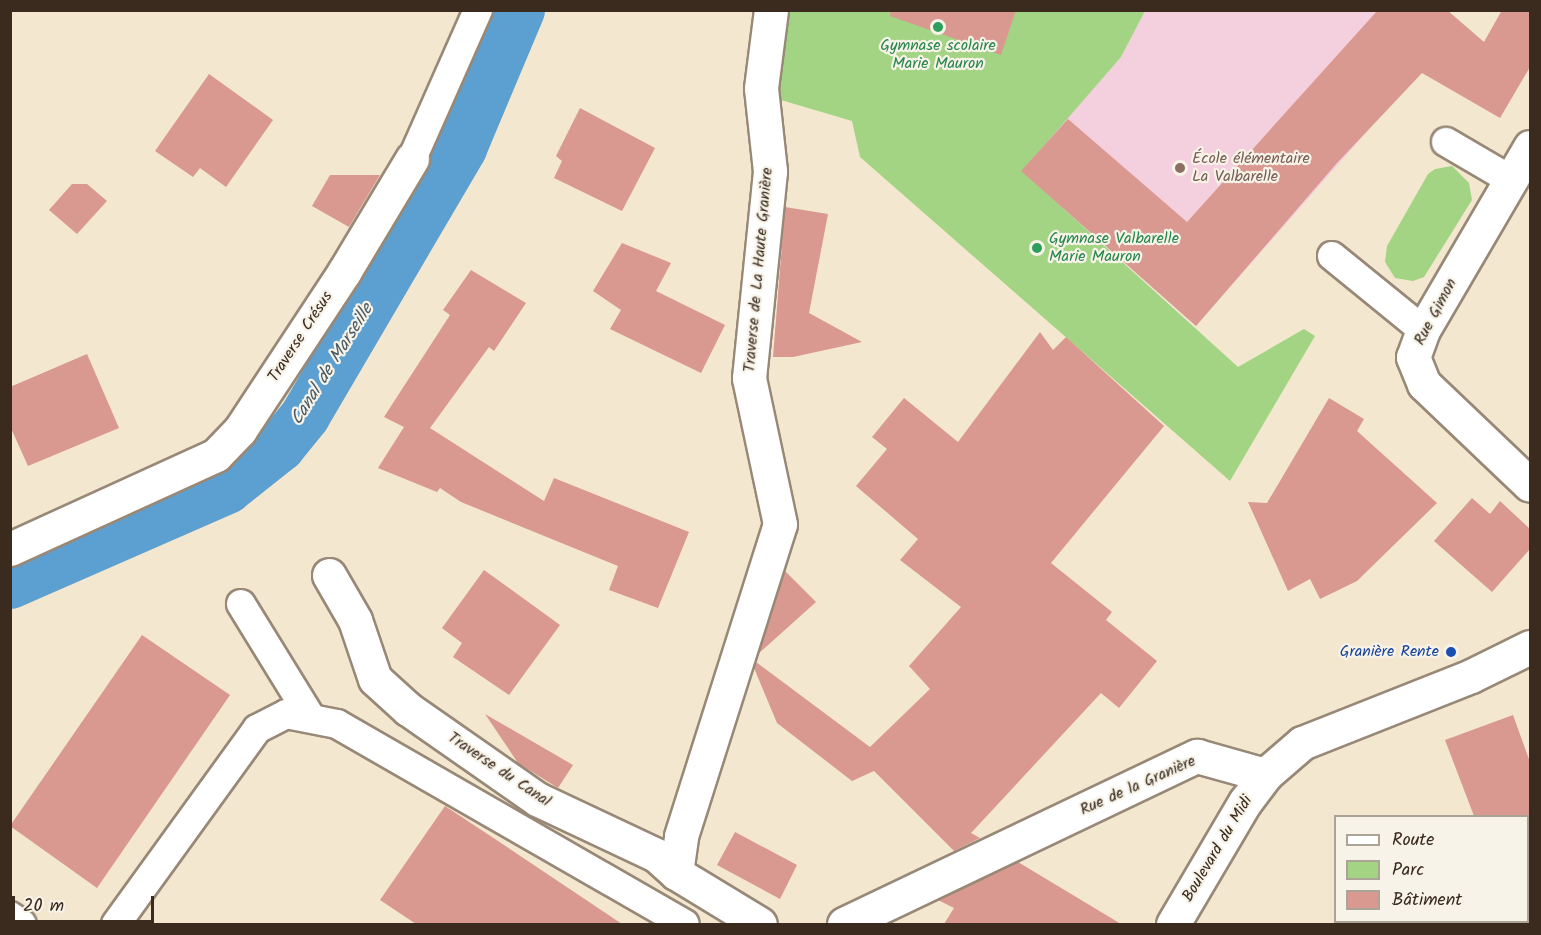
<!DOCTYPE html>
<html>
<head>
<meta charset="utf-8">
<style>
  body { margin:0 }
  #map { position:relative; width:1541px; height:935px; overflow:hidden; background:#f4e7d0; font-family:Kalam,sans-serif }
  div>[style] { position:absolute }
  .built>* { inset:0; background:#f4cfdd }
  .green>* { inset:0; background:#a2d484 }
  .canal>* { height:50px; margin:-25px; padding:0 25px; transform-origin:25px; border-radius:25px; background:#5ca0d1 }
  .building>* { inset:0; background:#d99890 }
  .roads { filter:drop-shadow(2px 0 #988877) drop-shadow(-2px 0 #988877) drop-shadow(0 2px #988877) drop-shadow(0 -2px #988877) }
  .lane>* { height:28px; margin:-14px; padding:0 14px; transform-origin:14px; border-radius:14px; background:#fff }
  .street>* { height:33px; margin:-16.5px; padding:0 16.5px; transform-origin:16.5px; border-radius:16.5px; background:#fff }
  .dots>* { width:16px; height:16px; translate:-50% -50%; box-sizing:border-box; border:3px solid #f7f3e8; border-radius:50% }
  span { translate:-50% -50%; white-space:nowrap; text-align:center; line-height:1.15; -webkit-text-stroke:4.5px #f7f3e8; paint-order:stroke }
  .leisure-label { font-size:16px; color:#27864d }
  .left { translate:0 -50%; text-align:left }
  .education-label { font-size:16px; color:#785e54 }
  .street-label { font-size:16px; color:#3b2a1e }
  .transit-label { font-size:16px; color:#164399 }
  .right { translate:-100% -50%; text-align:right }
  .water-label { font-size:18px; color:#485966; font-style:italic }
  .frame { position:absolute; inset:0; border:12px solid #3b2a1e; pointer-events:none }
  .legend { position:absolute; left:1334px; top:815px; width:195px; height:108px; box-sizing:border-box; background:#f7f3e8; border:2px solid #aca397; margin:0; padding:8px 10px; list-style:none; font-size:18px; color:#3b2a1e }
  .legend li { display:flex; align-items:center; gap:12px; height:30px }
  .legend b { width:30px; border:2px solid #aca397 }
  .scale { position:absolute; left:12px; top:896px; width:142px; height:27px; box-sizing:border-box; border:3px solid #3b2a1e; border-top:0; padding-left:8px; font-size:18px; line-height:21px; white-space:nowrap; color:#3b2a1e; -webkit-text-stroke:4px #f7f3e8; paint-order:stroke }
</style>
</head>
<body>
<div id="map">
  <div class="built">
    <i style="clip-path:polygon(1447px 10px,1453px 34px,1196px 326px,1021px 171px,1121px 57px,1145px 11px)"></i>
  </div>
  <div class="green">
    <i style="clip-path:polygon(779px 11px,1145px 11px,1121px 57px,1022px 171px,1238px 367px,1304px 329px,1315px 336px,1230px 481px,860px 157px,852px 121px,781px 100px,775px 58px)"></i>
    <i style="clip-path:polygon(1452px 166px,1469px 183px,1472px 200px,1424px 277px,1413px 281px,1395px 278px,1385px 262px,1387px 246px,1428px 174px,1435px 169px)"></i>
  </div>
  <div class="canal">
    <i style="left:10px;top:584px;width:237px;rotate:-23.6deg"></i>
    <i style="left:227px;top:489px;width:68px;rotate:-38.4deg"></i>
    <i style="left:280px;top:447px;width:40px;rotate:-51deg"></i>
    <i style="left:305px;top:416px;width:311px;rotate:-59.6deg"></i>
    <i style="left:462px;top:148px;width:150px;rotate:-67.2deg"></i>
  </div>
  <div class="building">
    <i style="clip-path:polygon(891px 10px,1016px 10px,1001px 55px,890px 16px)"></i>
    <i style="clip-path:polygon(1378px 10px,1447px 10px,1484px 42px,1502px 10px,1530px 10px,1530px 67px,1500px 118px,1422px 73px,1337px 163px,1196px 326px,1021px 171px,1068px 119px,1187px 222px)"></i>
    <i style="clip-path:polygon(209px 74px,273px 120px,226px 187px,200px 168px,193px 177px,155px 151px)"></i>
    <i style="clip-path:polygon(580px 108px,655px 148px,622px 211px,554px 178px,562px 161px,556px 156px)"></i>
    <i style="clip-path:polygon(330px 175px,380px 175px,349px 227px,312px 206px)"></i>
    <i style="clip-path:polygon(72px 184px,87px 184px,107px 201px,77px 234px,49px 210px)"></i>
    <i style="clip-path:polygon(785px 207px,828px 214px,809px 313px,862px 342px,793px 357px,773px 357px)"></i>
    <i style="clip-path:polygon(622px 243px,671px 263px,656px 291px,725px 325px,701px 373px,610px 329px,621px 310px,593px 291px)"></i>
    <i style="clip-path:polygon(471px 270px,526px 303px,494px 351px,489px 347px,430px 428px,544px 501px,554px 478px,689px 532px,658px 608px,609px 590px,618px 566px,461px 502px,440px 488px,437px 492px,378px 468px,404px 427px,384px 417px,450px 315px,443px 310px)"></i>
    <i style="clip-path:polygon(1040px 332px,1053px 350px,1066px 337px,1164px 426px,1051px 563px,1112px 612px,1106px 620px,1157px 661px,1119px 708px,1101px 693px,971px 833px,980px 838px,954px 851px,874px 771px,852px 781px,777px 723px,754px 668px,756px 662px,870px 747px,930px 689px,909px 666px,961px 607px,900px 560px,918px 539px,856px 486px,887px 449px,872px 437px,904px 398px,958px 442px)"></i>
    <i style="clip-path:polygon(87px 354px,119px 428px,28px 466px,10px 426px,10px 387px)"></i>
    <i style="clip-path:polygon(1329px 398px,1364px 419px,1357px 431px,1437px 503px,1357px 581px,1320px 599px,1310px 579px,1288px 591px,1248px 502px,1267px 503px)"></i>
    <i style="clip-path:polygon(1472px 498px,1490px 514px,1500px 501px,1530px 529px,1530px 549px,1492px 592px,1434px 541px)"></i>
    <i style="clip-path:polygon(484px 570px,560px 625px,509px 695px,453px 657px,462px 643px,442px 628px)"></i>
    <i style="clip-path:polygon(785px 571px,816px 602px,758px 654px)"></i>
    <i style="clip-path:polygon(142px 635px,230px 695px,97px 888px,10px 826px)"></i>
    <i style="clip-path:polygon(485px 714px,573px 765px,558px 788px,518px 763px)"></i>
    <i style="clip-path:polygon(1513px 715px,1530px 762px,1530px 816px,1474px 816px,1445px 740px)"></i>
    <i style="clip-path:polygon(445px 806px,498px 841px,622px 924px,416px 924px,380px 900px)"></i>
    <i style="clip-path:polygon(735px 832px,797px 865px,780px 899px,717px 865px)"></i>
    <i style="clip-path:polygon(1018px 862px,1121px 924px,944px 924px,954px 908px,938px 900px)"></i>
  </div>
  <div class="roads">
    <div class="lane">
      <i style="left:1446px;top:142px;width:75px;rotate:30.3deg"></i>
      <i style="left:412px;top:159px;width:163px;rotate:-66.1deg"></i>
      <i style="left:1332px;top:256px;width:117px;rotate:39.1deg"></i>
      <i style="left:241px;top:604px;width:132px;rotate:58.4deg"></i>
      <i style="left:10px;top:916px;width:14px;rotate:34deg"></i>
      <i style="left:116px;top:924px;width:241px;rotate:-54.1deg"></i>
      <i style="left:257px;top:729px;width:33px;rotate:-27deg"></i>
      <i style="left:286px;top:714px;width:52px;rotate:11.1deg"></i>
      <i style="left:337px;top:724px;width:401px;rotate:29.9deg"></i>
    </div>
    <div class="street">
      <i style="left:1530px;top:147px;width:212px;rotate:120.3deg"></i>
      <i style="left:1423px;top:330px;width:29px;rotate:110deg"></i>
      <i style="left:1413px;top:357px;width:29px;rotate:68deg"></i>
      <i style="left:1424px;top:384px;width:146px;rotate:43.6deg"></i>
      <i style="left:10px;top:549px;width:226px;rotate:-24.5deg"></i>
      <i style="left:216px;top:455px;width:35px;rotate:-46deg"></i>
      <i style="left:240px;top:430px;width:189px;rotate:-56.6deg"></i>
      <i style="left:344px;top:272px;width:132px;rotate:-59deg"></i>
      <i style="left:329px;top:575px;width:52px;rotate:60deg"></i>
      <i style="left:355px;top:620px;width:62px;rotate:71.3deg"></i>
      <i style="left:375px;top:679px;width:45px;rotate:42.3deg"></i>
      <i style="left:408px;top:709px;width:157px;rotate:34.9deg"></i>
      <i style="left:537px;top:799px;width:132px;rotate:25.2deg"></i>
      <i style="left:656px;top:855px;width:27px;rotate:42deg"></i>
      <i style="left:676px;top:873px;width:98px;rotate:31.3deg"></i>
      <i style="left:676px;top:873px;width:37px;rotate:-82deg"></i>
      <i style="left:681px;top:836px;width:327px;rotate:-72.4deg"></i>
      <i style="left:780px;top:524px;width:149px;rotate:-102deg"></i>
      <i style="left:749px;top:378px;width:208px;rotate:-84.2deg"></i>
      <i style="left:770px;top:171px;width:83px;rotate:-96.2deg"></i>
      <i style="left:761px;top:88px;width:79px;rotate:-82.7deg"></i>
      <i style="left:844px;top:924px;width:391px;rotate:-25.5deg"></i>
      <i style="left:1197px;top:756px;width:71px;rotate:15.6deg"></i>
      <i style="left:1173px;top:924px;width:142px;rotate:-59.5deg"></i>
      <i style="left:1245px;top:802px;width:34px;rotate:-53deg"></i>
      <i style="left:1265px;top:775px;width:49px;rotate:-40.9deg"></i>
      <i style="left:1302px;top:743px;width:182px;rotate:-21.6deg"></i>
      <i style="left:1471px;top:676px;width:66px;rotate:-26.2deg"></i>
    </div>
  </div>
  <div class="dots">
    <i style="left:938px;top:27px;background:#2e9e5b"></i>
    <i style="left:1180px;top:168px;background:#8d6e63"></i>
    <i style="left:1037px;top:248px;background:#2e9e5b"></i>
    <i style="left:1451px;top:652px;background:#1a4fb4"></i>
  </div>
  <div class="leisure-label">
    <span style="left:938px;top:55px">Gymnase scolaire<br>Marie Mauron</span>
    <span class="left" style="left:1049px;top:248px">Gymnase Valbarelle<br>Marie Mauron</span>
  </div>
  <div class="education-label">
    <span class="left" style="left:1192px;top:168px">École élémentaire<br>La Valbarelle</span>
  </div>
  <div class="street-label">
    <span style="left:759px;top:270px;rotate:-85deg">Traverse de La Haute Granière</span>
    <span style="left:1436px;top:312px;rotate:-62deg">Rue Gimon</span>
    <span style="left:301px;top:337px;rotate:-57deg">Traverse Crésus</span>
    <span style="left:499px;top:770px;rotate:34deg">Traverse du Canal</span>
    <span style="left:1138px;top:786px;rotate:-24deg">Rue de la Granière</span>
    <span style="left:1218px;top:849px;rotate:-59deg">Boulevard du Midi</span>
  </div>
  <div class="transit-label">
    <span class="right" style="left:1439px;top:652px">Granière Rente</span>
  </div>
  <div class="water-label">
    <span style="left:333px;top:365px;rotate:-58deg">Canal de Marseille</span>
  </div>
  <div class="frame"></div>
  <ul class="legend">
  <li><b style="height:8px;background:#fff"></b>Route</li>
  <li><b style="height:16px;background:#a2d484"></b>Parc</li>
  <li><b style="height:16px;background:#d99890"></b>Bâtiment</li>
  </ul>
  <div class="scale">20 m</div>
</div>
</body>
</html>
